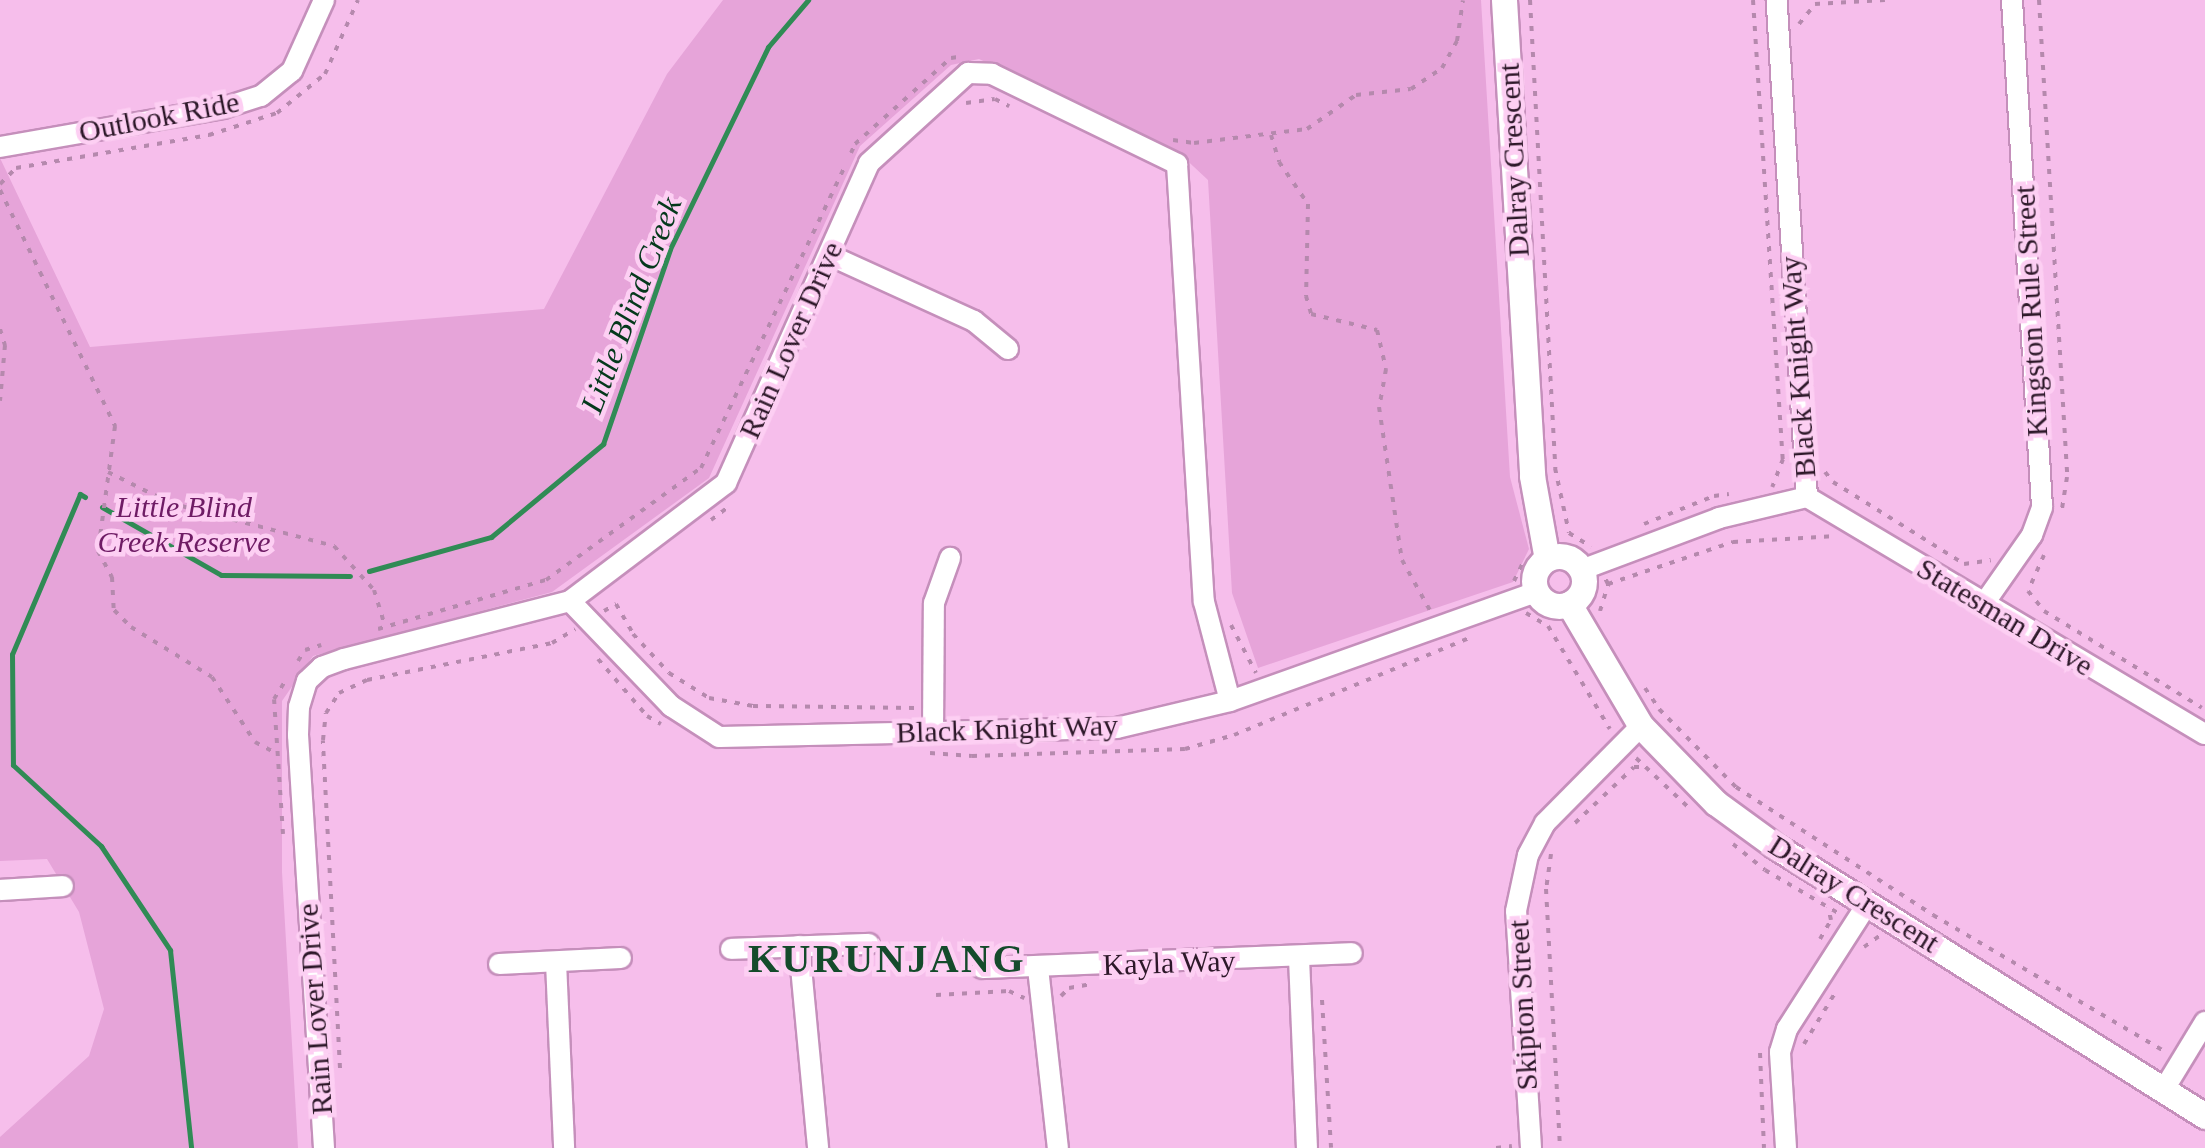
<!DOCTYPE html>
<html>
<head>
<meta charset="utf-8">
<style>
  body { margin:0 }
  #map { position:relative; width:2205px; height:1148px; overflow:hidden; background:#f6beeb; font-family:"Times New Roman",serif }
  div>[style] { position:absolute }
  .green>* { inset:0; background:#e6a4d9 }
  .stream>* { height:5px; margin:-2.5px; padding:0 2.5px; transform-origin:2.5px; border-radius:2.5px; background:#308b55 }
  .path>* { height:4px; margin-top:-2px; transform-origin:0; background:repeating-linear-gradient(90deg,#b589ad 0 5px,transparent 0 13px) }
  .roads { filter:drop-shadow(2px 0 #c58fbb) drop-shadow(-2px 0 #c58fbb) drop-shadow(0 2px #c58fbb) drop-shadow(0 -2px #c58fbb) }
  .minor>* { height:20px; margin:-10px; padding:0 10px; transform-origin:10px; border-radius:10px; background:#fff }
  .tertiary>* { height:25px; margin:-12.5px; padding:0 12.5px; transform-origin:12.5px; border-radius:12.5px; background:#fff }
  .tertiary>.ring { margin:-12.5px; padding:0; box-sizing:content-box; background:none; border:25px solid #fff; border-radius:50% }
  span { translate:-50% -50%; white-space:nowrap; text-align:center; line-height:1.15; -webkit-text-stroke:9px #fdcff3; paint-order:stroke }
  .street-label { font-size:30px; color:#2d1829 }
  .park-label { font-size:30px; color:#6f1c65; font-style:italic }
  .water-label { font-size:32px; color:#05391c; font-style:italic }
  .district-label { font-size:40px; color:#144b2b; font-weight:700; letter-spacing:2.5px }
</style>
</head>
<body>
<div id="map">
  <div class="green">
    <i style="clip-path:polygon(723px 0,1481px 0,1510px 477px,1529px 549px,1513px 582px,1258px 668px,1232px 593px,1208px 180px,1178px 152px,979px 59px,951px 65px,860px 146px,709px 478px,552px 592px,313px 656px,282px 701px,282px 872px,298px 1148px,0 1148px,0 1137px,89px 1056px,104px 1009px,79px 912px,47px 859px,0 861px,0 158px,90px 347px,544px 309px,667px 74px)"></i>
  </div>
  <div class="stream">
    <i style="left:85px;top:497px;width:6px;rotate:-149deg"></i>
    <i style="left:80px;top:494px;width:174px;rotate:113deg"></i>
    <i style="left:12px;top:654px;width:111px;rotate:89.5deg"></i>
    <i style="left:13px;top:765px;width:120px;rotate:42.6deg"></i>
    <i style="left:101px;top:846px;width:125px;rotate:56.4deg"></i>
    <i style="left:170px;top:950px;width:199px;rotate:83.9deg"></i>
    <i style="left:102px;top:507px;width:137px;rotate:29.7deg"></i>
    <i style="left:221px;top:575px;width:129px;rotate:0.4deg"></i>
    <i style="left:369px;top:571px;width:127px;rotate:-15.6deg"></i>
    <i style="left:491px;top:537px;width:146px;rotate:-39.7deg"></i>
    <i style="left:603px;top:444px;width:206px;rotate:-71deg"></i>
    <i style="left:670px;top:249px;width:225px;rotate:-64.1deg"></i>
    <i style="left:768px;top:47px;width:62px;rotate:-49.6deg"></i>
  </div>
  <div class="path">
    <i style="left:1530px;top:0;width:469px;rotate:86.9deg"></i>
    <i style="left:1555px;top:468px;width:66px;rotate:77.8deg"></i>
    <i style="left:1569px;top:533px;width:26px;rotate:32deg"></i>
    <i style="left:1753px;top:0;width:460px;rotate:86.3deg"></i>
    <i style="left:1783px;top:459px;width:30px;rotate:111deg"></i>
    <i style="left:2039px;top:0;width:478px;rotate:86.6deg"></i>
    <i style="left:2067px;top:477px;width:37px;rotate:99deg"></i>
    <i style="left:1799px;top:24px;width:26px;rotate:-51deg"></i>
    <i style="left:1815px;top:4px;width:70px;rotate:-3.3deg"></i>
    <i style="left:966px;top:103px;width:29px;rotate:-8deg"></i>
    <i style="left:995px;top:99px;width:16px;rotate:27deg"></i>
    <i style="left:1271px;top:135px;width:28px;rotate:73deg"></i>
    <i style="left:1279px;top:162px;width:51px;rotate:55.4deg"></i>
    <i style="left:1308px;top:204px;width:92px;rotate:91.2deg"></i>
    <i style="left:1306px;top:296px;width:19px;rotate:74deg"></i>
    <i style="left:1311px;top:314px;width:68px;rotate:13.6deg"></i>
    <i style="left:1377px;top:330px;width:40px;rotate:77deg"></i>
    <i style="left:1386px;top:369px;width:39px;rotate:100deg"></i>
    <i style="left:1379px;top:407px;width:155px;rotate:81.5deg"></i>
    <i style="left:1402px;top:560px;width:60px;rotate:60.9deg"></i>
    <i style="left:1173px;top:140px;width:21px;rotate:8deg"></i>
    <i style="left:1194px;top:143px;width:114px;rotate:-7.1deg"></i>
    <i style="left:1307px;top:129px;width:60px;rotate:-34.8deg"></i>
    <i style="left:1356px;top:95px;width:55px;rotate:-6.2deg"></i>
    <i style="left:1411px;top:89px;width:37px;rotate:-34deg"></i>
    <i style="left:1442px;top:68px;width:31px;rotate:-61deg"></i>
    <i style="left:1457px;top:41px;width:41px;rotate:-81.7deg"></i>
    <i style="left:851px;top:153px;width:10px;rotate:-66deg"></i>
    <i style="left:855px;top:144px;width:129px;rotate:-41.9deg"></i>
    <i style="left:951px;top:58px;width:7px;rotate:-8deg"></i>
    <i style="left:0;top:184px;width:23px;rotate:-45deg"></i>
    <i style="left:16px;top:168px;width:196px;rotate:-9.7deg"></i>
    <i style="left:209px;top:135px;width:71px;rotate:-17.9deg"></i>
    <i style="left:277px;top:113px;width:62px;rotate:-39.1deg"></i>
    <i style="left:325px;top:74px;width:81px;rotate:-66deg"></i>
    <i style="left:0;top:190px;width:263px;rotate:64deg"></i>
    <i style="left:115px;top:426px;width:126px;rotate:97.7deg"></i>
    <i style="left:98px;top:551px;width:30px;rotate:62deg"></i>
    <i style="left:112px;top:577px;width:33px;rotate:87deg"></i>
    <i style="left:114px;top:610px;width:24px;rotate:45deg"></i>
    <i style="left:131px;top:627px;width:95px;rotate:31.7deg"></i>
    <i style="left:212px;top:677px;width:78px;rotate:56.5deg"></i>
    <i style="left:255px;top:742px;width:26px;rotate:28deg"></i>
    <i style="left:0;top:329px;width:17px;rotate:73deg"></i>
    <i style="left:5px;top:345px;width:56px;rotate:95.1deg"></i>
    <i style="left:108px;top:472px;width:69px;rotate:26.6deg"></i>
    <i style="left:170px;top:503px;width:170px;rotate:14.7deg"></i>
    <i style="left:334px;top:546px;width:59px;rotate:47.7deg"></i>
    <i style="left:374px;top:590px;width:37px;rotate:73deg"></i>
    <i style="left:1825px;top:472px;width:13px;rotate:51deg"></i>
    <i style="left:1833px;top:482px;width:155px;rotate:32deg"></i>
    <i style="left:1964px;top:564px;width:27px;rotate:-8deg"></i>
    <i style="left:711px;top:520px;width:25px;rotate:-37deg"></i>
    <i style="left:1644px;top:524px;width:75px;rotate:-21.8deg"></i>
    <i style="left:1714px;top:496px;width:15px;rotate:-8deg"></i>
    <i style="left:2044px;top:555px;width:39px;rotate:114deg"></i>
    <i style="left:2028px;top:591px;width:26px;rotate:51deg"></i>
    <i style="left:2044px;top:611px;width:185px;rotate:31.5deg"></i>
    <i style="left:1514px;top:581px;width:25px;rotate:-64deg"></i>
    <i style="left:1608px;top:584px;width:132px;rotate:-18.6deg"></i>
    <i style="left:1733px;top:542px;width:103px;rotate:-3.3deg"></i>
    <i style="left:604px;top:611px;width:14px;rotate:-30deg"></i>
    <i style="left:616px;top:604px;width:34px;rotate:60deg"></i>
    <i style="left:633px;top:634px;width:53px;rotate:47.3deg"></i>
    <i style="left:669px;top:673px;width:47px;rotate:32deg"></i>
    <i style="left:709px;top:698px;width:45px;rotate:10.3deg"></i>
    <i style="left:753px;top:706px;width:162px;rotate:0.7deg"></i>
    <i style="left:1600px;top:611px;width:28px;rotate:-73deg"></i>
    <i style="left:1608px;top:584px;width:7px;rotate:-117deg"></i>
    <i style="left:1526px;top:613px;width:26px;rotate:31deg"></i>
    <i style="left:1548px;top:626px;width:120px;rotate:59deg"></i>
    <i style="left:1231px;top:625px;width:54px;rotate:62.5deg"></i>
    <i style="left:378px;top:629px;width:175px;rotate:-16.3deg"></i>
    <i style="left:546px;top:580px;width:191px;rotate:-35.9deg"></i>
    <i style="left:701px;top:468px;width:335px;rotate:-64.5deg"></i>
    <i style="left:598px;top:659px;width:75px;rotate:49.3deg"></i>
    <i style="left:647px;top:716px;width:16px;rotate:30deg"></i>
    <i style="left:298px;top:661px;width:13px;rotate:-58deg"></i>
    <i style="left:305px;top:650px;width:17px;rotate:-17deg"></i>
    <i style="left:1645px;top:688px;width:25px;rotate:56deg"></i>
    <i style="left:1659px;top:709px;width:110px;rotate:45.4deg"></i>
    <i style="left:1736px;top:787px;width:235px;rotate:33deg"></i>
    <i style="left:1933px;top:915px;width:270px;rotate:30.5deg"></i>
    <i style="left:930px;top:753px;width:42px;rotate:4.1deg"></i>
    <i style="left:972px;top:756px;width:213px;rotate:-1.9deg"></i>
    <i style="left:1185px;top:749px;width:51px;rotate:-15.9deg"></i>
    <i style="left:1234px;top:735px;width:254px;rotate:-22.4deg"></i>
    <i style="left:1636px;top:758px;width:70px;rotate:43.3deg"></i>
    <i style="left:1575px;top:823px;width:81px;rotate:-43.5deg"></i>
    <i style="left:1634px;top:767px;width:9px"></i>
    <i style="left:283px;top:834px;width:135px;rotate:-93.8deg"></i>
    <i style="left:274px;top:699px;width:25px;rotate:-58deg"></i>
    <i style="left:1733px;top:844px;width:41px;rotate:39.1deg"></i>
    <i style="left:1765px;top:870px;width:85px;rotate:30.5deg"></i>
    <i style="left:1551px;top:854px;width:35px;rotate:98deg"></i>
    <i style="left:1546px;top:889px;width:259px;rotate:86.9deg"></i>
    <i style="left:1820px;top:939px;width:22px;rotate:-60deg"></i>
    <i style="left:1831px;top:920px;width:13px;rotate:-103deg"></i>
    <i style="left:1864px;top:947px;width:19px;rotate:-36deg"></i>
    <i style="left:936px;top:995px;width:73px;rotate:-3.1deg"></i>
    <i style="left:1009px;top:991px;width:17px;rotate:25deg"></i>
    <i style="left:1061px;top:996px;width:11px;rotate:-45deg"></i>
    <i style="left:1069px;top:988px;width:23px;rotate:-10deg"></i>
    <i style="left:1322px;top:1000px;width:148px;rotate:86.5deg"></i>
    <i style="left:1804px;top:1044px;width:60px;rotate:-58.7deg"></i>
    <i style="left:1760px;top:1053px;width:95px;rotate:87.6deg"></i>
    <i style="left:340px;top:1068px;width:328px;rotate:-93deg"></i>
    <i style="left:323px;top:740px;width:27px;rotate:-84deg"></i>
    <i style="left:326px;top:713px;width:24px;rotate:-57deg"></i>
    <i style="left:339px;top:693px;width:31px;rotate:-25deg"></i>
    <i style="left:367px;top:680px;width:189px;rotate:-11.3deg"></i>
    <i style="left:552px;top:643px;width:27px;rotate:-31deg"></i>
    <i style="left:1496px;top:1148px;width:16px;rotate:-7deg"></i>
  </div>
  <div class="roads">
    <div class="minor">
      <i style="left:0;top:147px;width:226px;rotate:-9.9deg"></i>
      <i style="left:223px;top:108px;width:40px;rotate:-18deg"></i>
      <i style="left:261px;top:96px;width:40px;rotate:-39deg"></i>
      <i style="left:292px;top:71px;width:78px;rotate:-65.7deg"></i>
      <i style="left:829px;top:255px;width:159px;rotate:24.5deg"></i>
      <i style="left:974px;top:321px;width:44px;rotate:39.5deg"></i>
      <i style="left:1807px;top:497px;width:463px;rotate:30.8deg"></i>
      <i style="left:1581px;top:570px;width:147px;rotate:-20.6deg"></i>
      <i style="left:1719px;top:518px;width:90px;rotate:-13.4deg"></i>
      <i style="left:1807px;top:497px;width:498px;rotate:-93.5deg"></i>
      <i style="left:570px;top:601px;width:146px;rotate:46.1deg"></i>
      <i style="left:671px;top:706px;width:57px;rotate:32.9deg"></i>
      <i style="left:719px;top:737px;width:398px;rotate:-1.3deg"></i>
      <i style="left:1117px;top:728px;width:116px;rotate:-13.4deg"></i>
      <i style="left:1230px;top:701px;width:325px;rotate:-19.6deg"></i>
      <i style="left:1983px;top:605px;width:85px;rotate:-55deg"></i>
      <i style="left:2032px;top:535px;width:30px;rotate:-70deg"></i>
      <i style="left:2042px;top:507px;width:508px;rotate:-93.39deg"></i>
      <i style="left:933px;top:732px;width:129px;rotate:-89.6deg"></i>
      <i style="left:934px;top:603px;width:48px;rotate:-70.4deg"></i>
      <i style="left:0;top:890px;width:63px;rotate:-3.6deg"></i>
      <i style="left:799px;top:946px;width:203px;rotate:84.6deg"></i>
      <i style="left:731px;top:949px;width:138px;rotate:-2.1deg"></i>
      <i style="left:1299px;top:958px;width:190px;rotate:87.6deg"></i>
      <i style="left:556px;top:962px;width:186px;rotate:87.5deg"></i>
      <i style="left:499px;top:964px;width:122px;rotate:-2.8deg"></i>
      <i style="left:982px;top:968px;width:370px;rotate:-2.3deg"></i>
      <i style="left:1038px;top:968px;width:181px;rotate:83.7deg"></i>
      <i style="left:2163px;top:1091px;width:81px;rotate:-58.7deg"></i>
      <i style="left:324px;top:1148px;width:414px;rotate:-93.6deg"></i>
      <i style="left:298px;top:735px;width:28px;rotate:-88deg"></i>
      <i style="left:299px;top:707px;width:27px;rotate:-73deg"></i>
      <i style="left:307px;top:681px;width:21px;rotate:-43deg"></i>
      <i style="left:322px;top:667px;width:23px;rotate:-20deg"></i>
      <i style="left:344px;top:659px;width:233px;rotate:-14.4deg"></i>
      <i style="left:570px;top:601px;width:196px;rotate:-37.1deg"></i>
      <i style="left:726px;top:483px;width:350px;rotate:-65.9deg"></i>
      <i style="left:869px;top:163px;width:134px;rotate:-42.3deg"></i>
      <i style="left:968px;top:73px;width:24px;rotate:2deg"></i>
      <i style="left:992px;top:74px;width:206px;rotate:25.9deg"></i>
      <i style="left:1177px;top:164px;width:439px;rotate:86.5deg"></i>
      <i style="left:1204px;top:602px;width:102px;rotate:75.3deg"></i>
      <i style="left:1531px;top:1148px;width:237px;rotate:-93.6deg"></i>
      <i style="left:1516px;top:911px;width:57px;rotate:-77.9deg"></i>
      <i style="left:1528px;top:855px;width:36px;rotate:-62deg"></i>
      <i style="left:1545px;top:823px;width:136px;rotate:-45.3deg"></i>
      <i style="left:1786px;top:1148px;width:96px;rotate:-93.6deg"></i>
      <i style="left:1780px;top:1052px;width:24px;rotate:-73deg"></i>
      <i style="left:1787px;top:1029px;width:150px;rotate:-57.3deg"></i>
    </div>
    <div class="tertiary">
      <i style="left:1504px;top:0;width:477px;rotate:86.6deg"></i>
      <i style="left:1532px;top:476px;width:84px;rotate:79.8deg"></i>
      <i class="ring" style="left:1534px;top:556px;width:25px;height:25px"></i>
      <i style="left:1569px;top:604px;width:142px;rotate:59.5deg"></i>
      <i style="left:1641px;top:726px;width:107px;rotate:45.8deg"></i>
      <i style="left:1716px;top:803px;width:73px;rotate:36.1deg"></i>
      <i style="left:1775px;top:846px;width:508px;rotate:32.12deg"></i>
    </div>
  </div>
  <div class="street-label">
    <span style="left:159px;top:117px;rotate:-11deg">Outlook Ride</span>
    <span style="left:1514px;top:160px;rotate:-93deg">Dalray Crescent</span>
    <span style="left:2031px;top:311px;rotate:-93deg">Kingston Rule Street</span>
    <span style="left:791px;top:340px;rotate:-66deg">Rain Lover Drive</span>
    <span style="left:1798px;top:367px;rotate:-94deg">Black Knight Way</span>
    <span style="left:2005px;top:617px;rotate:31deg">Statesman Drive</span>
    <span style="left:1007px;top:729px;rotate:-2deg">Black Knight Way</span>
    <span style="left:1854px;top:894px;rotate:32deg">Dalray Crescent</span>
    <span style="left:1169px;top:963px;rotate:-2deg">Kayla Way</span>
    <span style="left:1523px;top:1005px;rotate:-93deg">Skipton Street</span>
    <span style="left:315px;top:1009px;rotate:-94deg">Rain Lover Drive</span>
  </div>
  <div class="park-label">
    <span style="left:184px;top:524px">Little Blind<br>Creek Reserve</span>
  </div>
  <div class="water-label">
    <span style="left:631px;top:305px;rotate:-69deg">Little Blind Creek</span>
  </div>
  <div class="district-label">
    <span style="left:887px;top:959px">KURUNJANG</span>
  </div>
</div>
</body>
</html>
